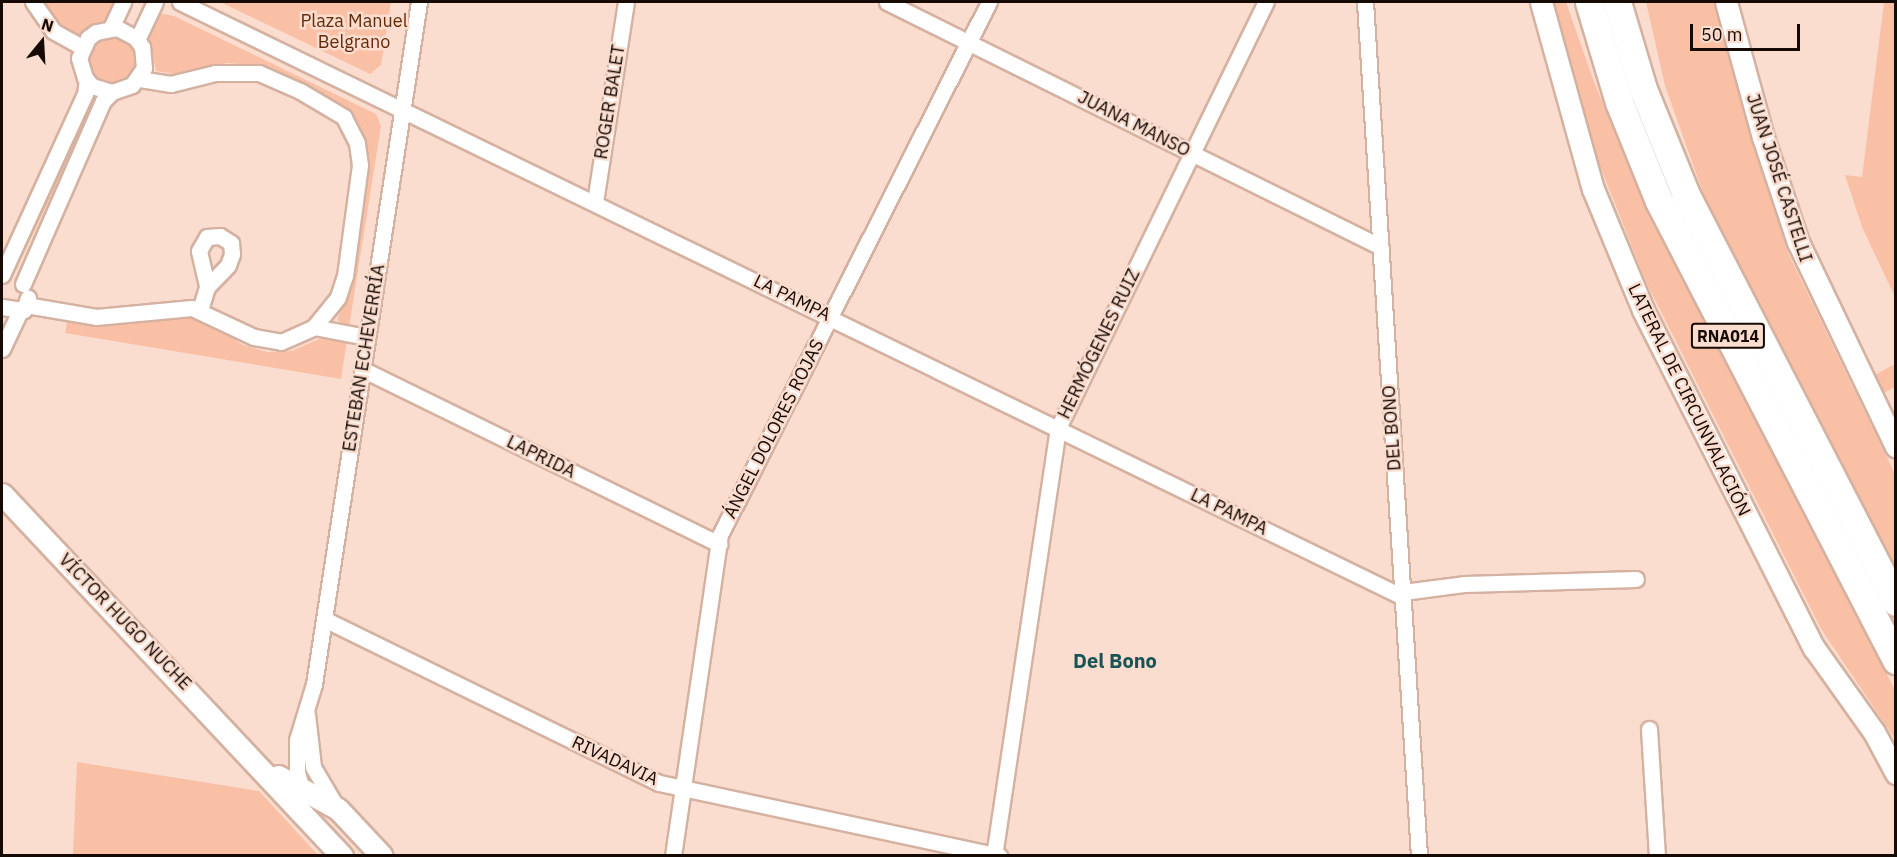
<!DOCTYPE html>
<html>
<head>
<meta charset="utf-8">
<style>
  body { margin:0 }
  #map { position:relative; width:1897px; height:857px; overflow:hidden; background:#faddcf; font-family:"IBM Plex Sans",sans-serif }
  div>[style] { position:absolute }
  .green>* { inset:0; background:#fac0a5 }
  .round { border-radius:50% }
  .roads { filter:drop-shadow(2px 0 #d4b1a0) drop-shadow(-2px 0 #d4b1a0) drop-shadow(0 2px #d4b1a0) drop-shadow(0 -2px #d4b1a0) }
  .street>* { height:15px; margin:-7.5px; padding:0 7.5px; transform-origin:7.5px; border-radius:7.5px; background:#fff }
  .secondary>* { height:21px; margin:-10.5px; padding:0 10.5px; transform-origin:10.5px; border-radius:10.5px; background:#fff }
  .highway>* { height:27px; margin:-13.5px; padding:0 13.5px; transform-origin:13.5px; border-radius:13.5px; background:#fff }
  span { translate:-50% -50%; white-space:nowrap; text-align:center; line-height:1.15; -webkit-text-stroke:5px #faddcf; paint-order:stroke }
  .shield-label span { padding:2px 4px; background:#faddcf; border:2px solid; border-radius:4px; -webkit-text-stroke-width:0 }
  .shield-label { font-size:16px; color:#160a05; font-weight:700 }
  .park-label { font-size:18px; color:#652a07 }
  .street-label { font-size:18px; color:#160a05 }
  .neighbourhood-label { font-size:20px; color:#185455; font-weight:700 }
  .frame { position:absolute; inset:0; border:3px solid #160a05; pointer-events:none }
  .north { position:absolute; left:12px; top:12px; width:60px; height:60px; -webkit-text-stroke:4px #faddcf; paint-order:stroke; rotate:18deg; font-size:16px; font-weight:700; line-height:24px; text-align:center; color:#160a05 }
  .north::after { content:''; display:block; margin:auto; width:21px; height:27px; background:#160a05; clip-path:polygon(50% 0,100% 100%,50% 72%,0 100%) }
  .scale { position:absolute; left:1690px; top:24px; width:110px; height:27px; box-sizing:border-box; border:3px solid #160a05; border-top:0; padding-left:8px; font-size:18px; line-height:21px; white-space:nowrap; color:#160a05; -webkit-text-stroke:4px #faddcf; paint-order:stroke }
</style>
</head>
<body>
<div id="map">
  <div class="green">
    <i style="clip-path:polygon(41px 2px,115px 2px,105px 23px,78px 37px,56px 22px)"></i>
    <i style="clip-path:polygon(220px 2px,391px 2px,381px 65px,370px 74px)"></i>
    <i style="clip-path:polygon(1554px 2px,1566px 2px,1594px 82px,1650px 214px,1895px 690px,1895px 739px,1821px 629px,1646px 282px,1598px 161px)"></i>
    <i style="clip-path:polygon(1646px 2px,1714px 2px,1788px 253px,1895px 474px,1895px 570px,1707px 204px,1665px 86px)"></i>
    <i style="clip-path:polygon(1884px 2px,1896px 2px,1895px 297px,1862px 227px,1845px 175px,1862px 177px)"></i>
    <i style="clip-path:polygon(163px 14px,174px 16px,376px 114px,381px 126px,349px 327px,337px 320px,348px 294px,366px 175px,365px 146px,358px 128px,331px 100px,260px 66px,227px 63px,180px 75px,156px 71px,149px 35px,155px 16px)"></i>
    <i class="round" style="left:87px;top:35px;width:50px;height:50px"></i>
    <i style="clip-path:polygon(96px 95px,98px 98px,18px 265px,92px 96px)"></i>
    <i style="clip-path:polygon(181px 317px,208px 322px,243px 345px,267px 352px,292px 351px,319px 339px,347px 340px,341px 379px,65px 333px,67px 322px,124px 325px)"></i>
    <i style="clip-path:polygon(1895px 364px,1895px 387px,1882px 394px,1873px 376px)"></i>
    <i style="clip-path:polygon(77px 762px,259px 791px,318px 855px,73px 855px)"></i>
  </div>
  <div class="roads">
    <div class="street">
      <i style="left:33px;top:2px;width:35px;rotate:55deg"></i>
      <i style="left:53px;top:31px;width:33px;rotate:29deg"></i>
      <i style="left:180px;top:2px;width:1360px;rotate:25.94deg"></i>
      <i style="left:887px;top:2px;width:551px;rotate:26.38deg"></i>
      <i style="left:1365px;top:2px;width:856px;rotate:86.38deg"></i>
      <i style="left:111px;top:28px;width:29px;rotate:-65deg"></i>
      <i style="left:137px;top:40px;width:42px;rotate:-64.7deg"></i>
      <i style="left:595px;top:202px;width:202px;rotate:-81.2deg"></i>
      <i style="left:2px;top:275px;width:199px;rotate:-65.4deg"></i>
      <i style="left:85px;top:94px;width:14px;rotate:-82deg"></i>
      <i style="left:23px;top:284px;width:200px;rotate:-66.4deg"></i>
      <i style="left:103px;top:101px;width:13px;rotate:-45deg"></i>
      <i style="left:112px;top:92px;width:21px;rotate:-19deg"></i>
      <i style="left:132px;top:85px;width:21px;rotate:-55deg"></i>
      <i style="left:144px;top:68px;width:21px;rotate:-95deg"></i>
      <i style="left:142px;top:47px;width:11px;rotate:-124deg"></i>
      <i style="left:136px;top:38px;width:21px;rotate:-152deg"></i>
      <i style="left:117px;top:28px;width:21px;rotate:169deg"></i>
      <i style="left:96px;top:32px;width:10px;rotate:143deg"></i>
      <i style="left:88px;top:38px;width:22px;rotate:114deg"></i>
      <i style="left:79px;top:58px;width:21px;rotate:73deg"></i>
      <i style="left:85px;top:78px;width:11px;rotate:49deg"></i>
      <i style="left:92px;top:86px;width:21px;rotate:17deg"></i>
      <i style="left:26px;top:305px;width:71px;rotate:9.7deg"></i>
      <i style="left:96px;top:317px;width:96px;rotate:-5.4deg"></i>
      <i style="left:192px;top:308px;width:68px;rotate:25.1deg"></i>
      <i style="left:254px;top:337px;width:27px;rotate:10deg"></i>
      <i style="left:281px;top:342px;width:36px;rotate:-24deg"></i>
      <i style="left:314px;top:327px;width:38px;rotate:-51deg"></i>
      <i style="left:338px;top:297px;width:22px;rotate:-72deg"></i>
      <i style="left:345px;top:276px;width:112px;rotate:-82.3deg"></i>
      <i style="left:360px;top:165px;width:22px;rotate:-98deg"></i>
      <i style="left:357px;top:143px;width:29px;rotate:-117deg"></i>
      <i style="left:344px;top:117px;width:51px;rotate:-149.4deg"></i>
      <i style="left:300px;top:91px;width:45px;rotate:-156.3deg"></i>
      <i style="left:259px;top:73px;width:44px;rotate:180deg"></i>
      <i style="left:215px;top:73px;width:45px;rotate:166deg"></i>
      <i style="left:171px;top:84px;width:33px;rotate:-171deg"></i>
      <i style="left:2px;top:307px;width:22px;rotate:8deg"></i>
      <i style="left:24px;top:310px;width:13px;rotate:-72deg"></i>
      <i style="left:200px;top:310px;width:24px;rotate:-73deg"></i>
      <i style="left:207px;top:287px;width:30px;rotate:-46deg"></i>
      <i style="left:228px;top:265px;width:12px;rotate:-70deg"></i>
      <i style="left:232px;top:254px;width:11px;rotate:-95deg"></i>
      <i style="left:231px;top:243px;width:13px;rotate:-148deg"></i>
      <i style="left:220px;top:236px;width:13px;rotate:176deg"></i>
      <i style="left:207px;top:237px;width:16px;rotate:120deg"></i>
      <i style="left:199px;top:251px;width:37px;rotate:77deg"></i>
      <i style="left:314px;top:327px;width:54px;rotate:10.7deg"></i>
      <i style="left:2px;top:349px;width:42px;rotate:-64.7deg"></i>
      <i style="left:362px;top:369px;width:398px;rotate:26.1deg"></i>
      <i style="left:1403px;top:592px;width:63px;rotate:-7.4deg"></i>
      <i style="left:1465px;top:584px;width:171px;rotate:-1.7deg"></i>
      <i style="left:324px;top:619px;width:373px;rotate:26.1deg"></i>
      <i style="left:659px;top:783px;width:348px;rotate:12.1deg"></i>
      <i style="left:307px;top:714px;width:53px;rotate:83.5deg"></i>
      <i style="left:313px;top:767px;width:45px;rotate:59.5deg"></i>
      <i style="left:1649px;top:729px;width:127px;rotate:86.4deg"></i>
      <i style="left:303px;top:794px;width:24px;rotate:-105deg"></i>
      <i style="left:297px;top:771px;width:31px;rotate:-90deg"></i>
      <i style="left:297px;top:740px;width:59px;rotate:-73.1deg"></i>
      <i style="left:314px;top:684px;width:690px;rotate:-81.25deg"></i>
      <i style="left:673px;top:856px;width:324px;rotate:-81.7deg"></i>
      <i style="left:720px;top:535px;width:597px;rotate:-63.22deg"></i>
      <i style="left:994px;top:856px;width:433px;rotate:-81.5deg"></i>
      <i style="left:1058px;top:428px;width:474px;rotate:-64deg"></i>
    </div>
    <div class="secondary">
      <i style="left:1541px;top:2px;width:194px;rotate:74.5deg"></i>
      <i style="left:1593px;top:189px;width:131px;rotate:67.5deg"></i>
      <i style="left:1643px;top:310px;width:379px;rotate:63.2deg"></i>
      <i style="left:1814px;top:648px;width:103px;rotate:54.5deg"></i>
      <i style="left:1874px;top:732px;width:47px;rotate:61.8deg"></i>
      <i style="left:1726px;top:2px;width:140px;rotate:74.7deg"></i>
      <i style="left:1763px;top:137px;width:111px;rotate:71.6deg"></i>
      <i style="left:1798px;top:242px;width:227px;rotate:64.4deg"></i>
      <i style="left:2px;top:494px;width:497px;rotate:46.8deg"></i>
      <i style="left:278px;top:776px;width:68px;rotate:28.8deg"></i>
      <i style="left:338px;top:809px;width:64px;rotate:46.9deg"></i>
    </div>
    <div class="highway">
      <i style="left:1589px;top:2px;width:104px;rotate:73.3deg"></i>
      <i style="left:1619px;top:102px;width:107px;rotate:68deg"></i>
      <i style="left:1659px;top:201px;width:517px;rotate:62.69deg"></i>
      <i style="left:1617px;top:2px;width:91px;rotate:73.4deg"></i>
      <i style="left:1643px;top:89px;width:114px;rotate:67.9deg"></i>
      <i style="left:1686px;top:195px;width:458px;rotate:62.7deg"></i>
    </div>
  </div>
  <div class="shield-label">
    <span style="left:1728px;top:336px">RNA014</span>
  </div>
  <div class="park-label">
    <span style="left:354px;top:32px">Plaza Manuel<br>Belgrano</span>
  </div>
  <div class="street-label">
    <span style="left:610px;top:102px;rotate:-81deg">ROGER BALET</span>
    <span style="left:1134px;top:124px;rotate:27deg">JUANA MANSO</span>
    <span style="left:1779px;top:178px;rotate:72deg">JUAN JOSÉ CASTELLI</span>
    <span style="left:792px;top:298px;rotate:26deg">LA PAMPA</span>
    <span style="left:1099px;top:344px;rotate:-64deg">HERMÓGENES RUIZ</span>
    <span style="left:364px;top:358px;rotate:-81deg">ESTEBAN ECHEVERRÍA</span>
    <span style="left:1689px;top:400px;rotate:64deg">LATERAL DE CIRCUNVALACIÓN</span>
    <span style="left:1392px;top:428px;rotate:-94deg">DEL BONO</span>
    <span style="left:774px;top:429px;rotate:-63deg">ÁNGEL DOLORES ROJAS</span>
    <span style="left:541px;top:457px;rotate:26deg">LAPRIDA</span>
    <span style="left:1229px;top:512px;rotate:26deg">LA PAMPA</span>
    <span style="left:125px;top:622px;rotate:46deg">VÍCTOR HUGO NUCHE</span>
    <span style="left:615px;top:761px;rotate:25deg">RIVADAVIA</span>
  </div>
  <div class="neighbourhood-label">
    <span style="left:1115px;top:660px">Del Bono</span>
  </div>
  <div class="frame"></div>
  <div class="north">N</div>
  <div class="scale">50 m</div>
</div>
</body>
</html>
